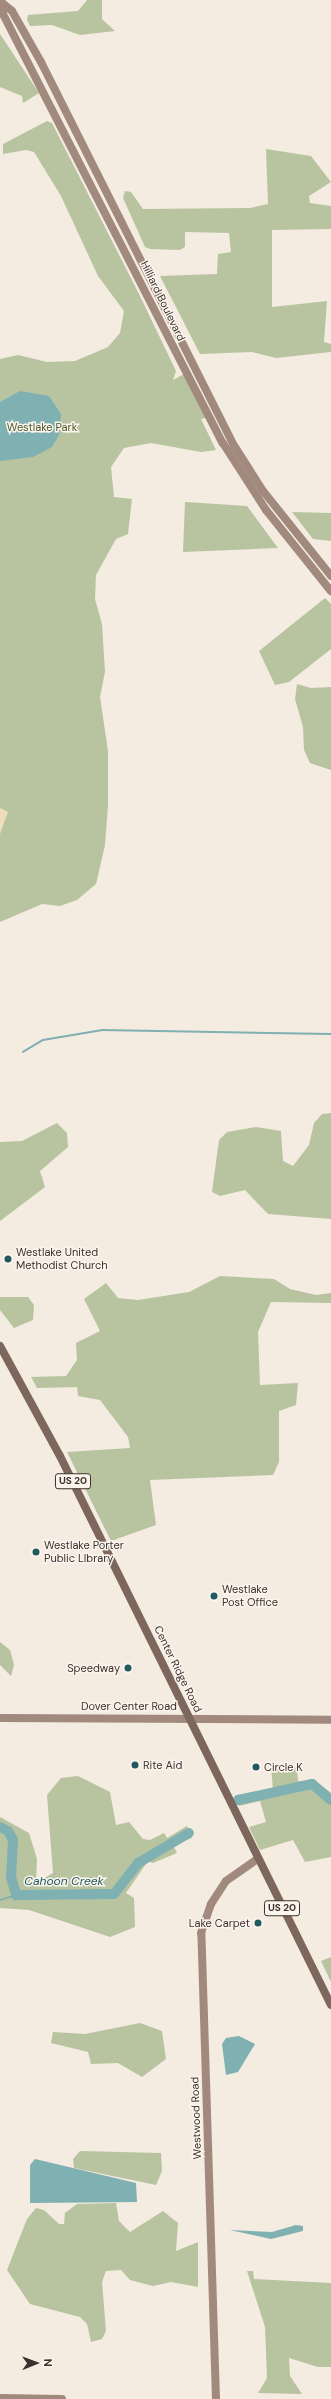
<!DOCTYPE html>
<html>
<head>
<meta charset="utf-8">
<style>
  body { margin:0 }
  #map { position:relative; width:331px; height:2399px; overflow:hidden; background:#f4ebe1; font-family:"DM Sans",sans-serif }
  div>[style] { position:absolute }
  .green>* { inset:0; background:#b8c4a0 }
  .sand>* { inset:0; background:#efdcb8 }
  .water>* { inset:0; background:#7fb0b2 }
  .stream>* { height:1.5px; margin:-0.75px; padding:0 0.75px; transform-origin:0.75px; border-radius:0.75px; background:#7fb0b2 }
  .river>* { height:10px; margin:-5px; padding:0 5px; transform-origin:5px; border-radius:5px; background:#7fb0b2 }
  .secondary>* { height:8px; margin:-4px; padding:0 4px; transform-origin:4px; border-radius:4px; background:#a18a7d }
  .primary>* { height:8px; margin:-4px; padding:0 4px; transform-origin:4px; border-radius:4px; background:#7d675c }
  .dots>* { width:11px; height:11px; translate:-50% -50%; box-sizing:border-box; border:2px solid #fbf5ee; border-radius:50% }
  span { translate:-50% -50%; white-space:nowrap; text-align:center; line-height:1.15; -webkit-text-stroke:3px #fbf5ee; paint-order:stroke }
  .shield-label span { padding:1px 3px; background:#fbf5ee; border:1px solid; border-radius:3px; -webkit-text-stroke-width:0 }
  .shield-label { font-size:10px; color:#3b302b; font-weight:700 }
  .street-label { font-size:11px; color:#3b302b }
  .park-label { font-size:11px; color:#4a5a2e }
  .poi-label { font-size:11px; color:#3b302b }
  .left { translate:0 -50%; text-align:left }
  .right { translate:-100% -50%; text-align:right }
  .water-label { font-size:12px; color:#1f5a5e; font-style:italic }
  .north { position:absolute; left:16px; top:2343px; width:40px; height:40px; -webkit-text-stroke:3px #fbf5ee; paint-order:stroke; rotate:89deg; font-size:11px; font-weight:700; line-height:16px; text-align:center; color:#3b302b }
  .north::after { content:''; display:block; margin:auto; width:14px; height:18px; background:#3b302b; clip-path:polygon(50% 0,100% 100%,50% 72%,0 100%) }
</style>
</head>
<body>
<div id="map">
  <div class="green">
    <i style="clip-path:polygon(87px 0,102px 0,102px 19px,115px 31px,80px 35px,52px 25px,30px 26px,27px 20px,28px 15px,78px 11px)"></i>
    <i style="clip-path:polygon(0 34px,39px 93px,23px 103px,22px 96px,0 87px)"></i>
    <i style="clip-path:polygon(47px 121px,52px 123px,139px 294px,176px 371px,173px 380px,184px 374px,206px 418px,201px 419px,216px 450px,201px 452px,151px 443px,124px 448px,111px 467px,114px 497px,132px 499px,128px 534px,116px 539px,96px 575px,95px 599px,102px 624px,105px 672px,100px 697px,108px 751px,108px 805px,105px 845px,96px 884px,77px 900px,60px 906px,42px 904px,0 922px,0 359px,18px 355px,47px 362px,75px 361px,108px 347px,120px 333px,124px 311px,98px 276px,61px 196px,34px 152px,26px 150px,3px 154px,3px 144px)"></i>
    <i style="clip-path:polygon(266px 149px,311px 156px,331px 182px,309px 196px,310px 203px,331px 206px,331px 229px,272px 230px,272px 307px,327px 301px,324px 342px,331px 344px,331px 352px,276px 358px,252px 352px,200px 354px,160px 276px,217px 274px,218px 254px,231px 252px,229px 233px,185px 232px,185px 247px,180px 250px,150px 249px,145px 247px,123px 198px,125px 191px,131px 192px,143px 209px,250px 208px,268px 204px)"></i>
    <i style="clip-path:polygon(185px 502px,247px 506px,278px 548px,183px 552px)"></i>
    <i style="clip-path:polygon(292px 512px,331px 513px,331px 541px,313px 539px)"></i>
    <i style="clip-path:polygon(325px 598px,331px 604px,331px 649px,289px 682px,275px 685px,259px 651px)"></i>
    <i style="clip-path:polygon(297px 684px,311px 688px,331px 687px,331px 770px,310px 763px,304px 750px,303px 727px,295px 699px)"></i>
    <i style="clip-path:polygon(331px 1113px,331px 1219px,268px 1214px,245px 1190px,220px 1196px,212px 1192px,219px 1140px,227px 1132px,256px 1127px,281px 1131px,283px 1161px,293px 1166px,309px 1145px,314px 1123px,322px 1114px)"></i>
    <i style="clip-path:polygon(57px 1123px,67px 1133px,68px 1147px,40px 1171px,45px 1187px,0 1221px,0 1142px,22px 1141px)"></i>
    <i style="clip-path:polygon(220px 1276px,274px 1279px,290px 1289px,316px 1295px,331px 1293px,331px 1303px,271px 1302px,258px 1332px,260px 1385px,298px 1383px,296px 1405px,279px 1411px,279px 1462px,273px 1475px,150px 1480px,156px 1525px,111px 1541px,67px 1452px,130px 1448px,128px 1437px,100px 1400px,78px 1396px,77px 1387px,37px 1388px,31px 1377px,66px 1376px,77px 1360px,76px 1343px,100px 1331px,84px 1299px,106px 1283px,118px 1298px,138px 1300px,189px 1292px)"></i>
    <i style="clip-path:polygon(0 1297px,28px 1297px,34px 1305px,33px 1320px,14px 1328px,0 1310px)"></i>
    <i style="clip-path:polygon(0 1642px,10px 1650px,14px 1665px,11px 1676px,0 1665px)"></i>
    <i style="clip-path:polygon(271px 1764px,297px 1768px,298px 1781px,316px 1781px,331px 1793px,331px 1857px,305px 1862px,293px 1840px,260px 1850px,249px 1827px,266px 1822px,260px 1801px,239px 1806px,235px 1798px,273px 1791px)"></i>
    <i style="clip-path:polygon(78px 1776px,110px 1792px,116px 1825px,129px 1822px,143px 1839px,150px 1840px,164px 1833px,167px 1838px,187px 1826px,192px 1838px,173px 1845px,177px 1853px,153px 1863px,148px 1861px,126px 1893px,134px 1898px,135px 1927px,110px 1937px,29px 1910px,0 1908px,0 1817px,29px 1833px,37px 1859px,36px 1883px,53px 1873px,47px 1795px,61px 1778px)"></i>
    <i style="clip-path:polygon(331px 1957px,331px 1982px,321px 1961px)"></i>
    <i style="clip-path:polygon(140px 2023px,162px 2031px,166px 2059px,142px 2077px,118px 2063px,91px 2064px,88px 2052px,51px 2043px,53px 2032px,85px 2034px)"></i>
    <i style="clip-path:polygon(80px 2151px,161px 2153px,162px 2171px,156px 2185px,74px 2168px,73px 2159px)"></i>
    <i style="clip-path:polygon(116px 2203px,119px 2221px,130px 2232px,163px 2211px,178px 2223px,176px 2251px,198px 2242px,198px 2287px,171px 2282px,153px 2286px,130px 2280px,121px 2270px,106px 2271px,102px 2282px,106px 2331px,102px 2339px,91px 2342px,87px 2324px,80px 2317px,30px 2304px,7px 2270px,27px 2219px,36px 2208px,44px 2210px,59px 2224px,64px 2224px,65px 2213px,77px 2204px)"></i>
    <i style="clip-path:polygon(247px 2271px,253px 2271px,254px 2279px,331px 2283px,331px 2367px,318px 2367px,289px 2358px,290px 2376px,302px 2394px,258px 2393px,267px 2378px,265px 2327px)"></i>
  </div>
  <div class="sand">
    <i style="clip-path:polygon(0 808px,8px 812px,0 834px)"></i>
  </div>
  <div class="water">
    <i style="clip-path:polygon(20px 391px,49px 396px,61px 414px,59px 435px,52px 447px,33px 457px,0 461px,0 402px)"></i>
    <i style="clip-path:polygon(239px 2036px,255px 2044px,238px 2072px,226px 2075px,222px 2044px,226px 2038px)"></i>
    <i style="clip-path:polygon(35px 2159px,136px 2183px,137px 2202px,30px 2203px,30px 2165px)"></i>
    <i style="clip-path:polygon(296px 2225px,303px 2226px,303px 2231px,271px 2239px,230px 2230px,272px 2232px)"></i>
  </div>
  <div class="stream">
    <i style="left:23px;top:1052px;width:23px;rotate:-31deg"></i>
    <i style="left:43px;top:1040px;width:60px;rotate:-9.6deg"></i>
    <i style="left:102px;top:1030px;width:229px;rotate:1deg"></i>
    <i style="left:0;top:1900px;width:17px;rotate:-17deg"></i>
  </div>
  <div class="river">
    <i style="left:238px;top:1800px;width:76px;rotate:-12.2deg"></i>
    <i style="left:312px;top:1784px;width:25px;rotate:40deg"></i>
    <i style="left:0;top:1827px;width:9px;rotate:27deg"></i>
    <i style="left:8px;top:1831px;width:10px;rotate:61deg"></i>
    <i style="left:13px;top:1840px;width:37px;rotate:93deg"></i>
    <i style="left:11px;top:1877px;width:19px;rotate:74deg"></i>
    <i style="left:16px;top:1895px;width:98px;rotate:-0.6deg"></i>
    <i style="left:114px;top:1894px;width:39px;rotate:-52deg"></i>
    <i style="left:138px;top:1863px;width:59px;rotate:-30.5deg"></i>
  </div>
  <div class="secondary">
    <i style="left:1px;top:2px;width:14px;rotate:39deg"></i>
    <i style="left:12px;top:11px;width:59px;rotate:60.4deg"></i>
    <i style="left:41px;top:62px;width:431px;rotate:63.3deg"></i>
    <i style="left:235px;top:447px;width:52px;rotate:57.5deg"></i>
    <i style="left:263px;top:491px;width:109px;rotate:51.3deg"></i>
    <i style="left:3px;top:4px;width:10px;rotate:90deg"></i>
    <i style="left:3px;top:14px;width:482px;rotate:62.9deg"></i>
    <i style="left:223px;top:443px;width:80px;rotate:57.3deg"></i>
    <i style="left:266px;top:510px;width:104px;rotate:51.3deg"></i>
    <i style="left:0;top:1718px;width:331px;rotate:0.3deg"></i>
    <i style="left:0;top:2398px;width:62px;rotate:0.9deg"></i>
    <i style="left:216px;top:2399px;width:466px;rotate:-91.8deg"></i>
    <i style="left:201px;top:1933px;width:31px;rotate:-71deg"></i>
    <i style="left:211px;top:1904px;width:27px;rotate:-57deg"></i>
    <i style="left:226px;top:1881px;width:39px;rotate:-35deg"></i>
  </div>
  <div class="primary">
    <i style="left:0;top:1346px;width:125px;rotate:61.4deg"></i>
    <i style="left:60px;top:1456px;width:612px;rotate:63.73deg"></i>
  </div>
  <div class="dots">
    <i style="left:8px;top:1259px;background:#1f5a5e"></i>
    <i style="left:36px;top:1552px;background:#1f5a5e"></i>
    <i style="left:214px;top:1596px;background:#1f5a5e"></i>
    <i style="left:128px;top:1668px;background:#1f5a5e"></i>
    <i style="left:135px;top:1765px;background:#1f5a5e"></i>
    <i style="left:256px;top:1767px;background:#1f5a5e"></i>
    <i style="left:258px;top:1923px;background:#1f5a5e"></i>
  </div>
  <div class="shield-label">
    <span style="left:73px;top:1481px">US 20</span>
    <span style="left:282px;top:1908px">US 20</span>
  </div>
  <div class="street-label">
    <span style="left:163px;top:301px;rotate:64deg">Hilliard Boulevard</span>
    <span style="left:178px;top:1669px;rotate:64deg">Center Ridge Road</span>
    <span style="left:129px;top:1706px">Dover Center Road</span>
    <span style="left:196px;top:2118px;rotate:-92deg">Westwood Road</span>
  </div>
  <div class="park-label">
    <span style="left:42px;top:427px">Westlake Park</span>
  </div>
  <div class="poi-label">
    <span class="left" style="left:16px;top:1259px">Westlake United<br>Methodist Church</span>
    <span class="left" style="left:44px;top:1552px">Westlake Porter<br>Public LIbrary</span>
    <span class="left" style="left:222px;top:1596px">Westlake<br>Post Office</span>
    <span class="right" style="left:120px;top:1668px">Speedway</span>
    <span class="left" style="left:143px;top:1765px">Rite Aid</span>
    <span class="left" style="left:264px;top:1767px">Circle K</span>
    <span class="right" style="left:250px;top:1923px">Lake Carpet</span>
  </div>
  <div class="water-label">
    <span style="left:64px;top:1882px">Cahoon Creek</span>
  </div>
  <div class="north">N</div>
</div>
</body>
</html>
